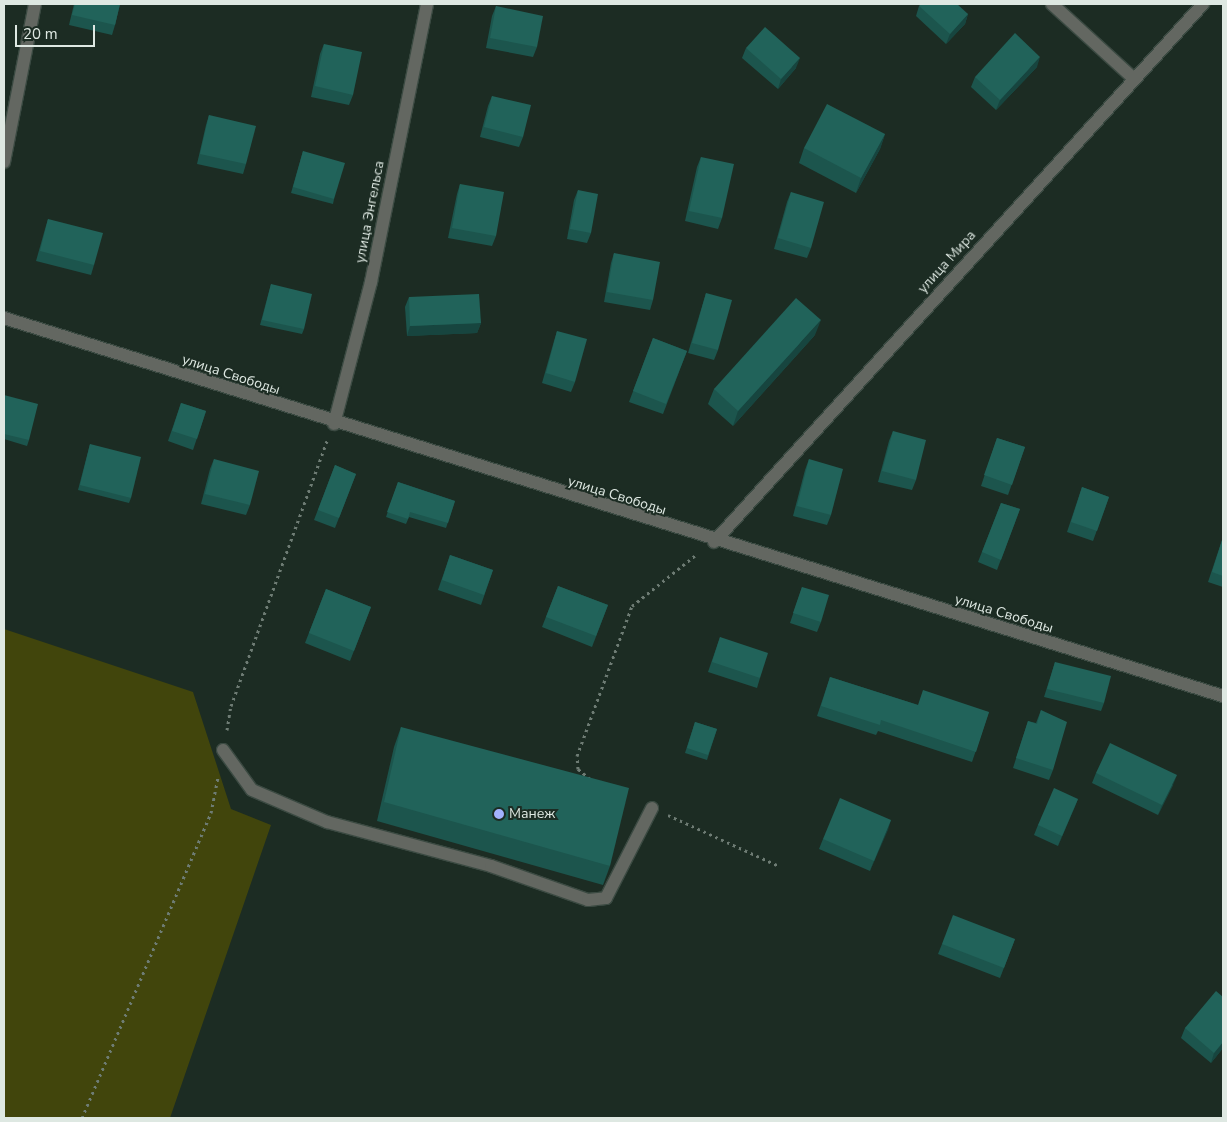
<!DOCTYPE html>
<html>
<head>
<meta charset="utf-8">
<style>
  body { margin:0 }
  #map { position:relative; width:1227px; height:1122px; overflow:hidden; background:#1c2c23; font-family:"Nunito Sans",sans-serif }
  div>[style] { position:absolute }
  .green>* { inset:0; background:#41450c }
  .path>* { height:3px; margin-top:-1.5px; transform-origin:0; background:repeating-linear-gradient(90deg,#6e7c74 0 2.5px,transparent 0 6.5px) }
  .roads { filter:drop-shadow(1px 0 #3b4a42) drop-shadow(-1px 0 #3b4a42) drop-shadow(0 1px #3b4a42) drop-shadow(0 -1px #3b4a42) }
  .lane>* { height:12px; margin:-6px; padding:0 6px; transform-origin:6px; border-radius:6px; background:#636761 }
  .street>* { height:12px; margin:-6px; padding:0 6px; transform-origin:6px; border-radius:6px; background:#636761 }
  .wall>* { inset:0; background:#1c554d }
  .shaded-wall>* { inset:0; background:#17453f }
  .building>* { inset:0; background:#21635a }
  .dots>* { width:14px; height:14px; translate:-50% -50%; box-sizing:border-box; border:2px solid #1c2c23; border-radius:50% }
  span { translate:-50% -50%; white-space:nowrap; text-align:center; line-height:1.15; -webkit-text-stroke:4px #1c2c23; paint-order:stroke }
  .street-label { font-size:14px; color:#dee8e2 }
  .poi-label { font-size:14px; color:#dee8e2 }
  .left { translate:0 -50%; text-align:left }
  .frame { position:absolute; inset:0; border:5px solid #dee8e2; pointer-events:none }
  .scale { position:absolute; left:15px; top:25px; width:80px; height:22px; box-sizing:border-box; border:2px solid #dee8e2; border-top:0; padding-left:6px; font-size:15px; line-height:18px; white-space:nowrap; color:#dee8e2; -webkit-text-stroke:4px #1c2c23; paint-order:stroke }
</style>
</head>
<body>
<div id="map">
  <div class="green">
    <i style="clip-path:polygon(4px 629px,193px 692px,231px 809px,271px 825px,170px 1118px,4px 1118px)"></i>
  </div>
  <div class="path">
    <i style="left:227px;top:730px;width:24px;rotate:-81deg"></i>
    <i style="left:231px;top:706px;width:282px;rotate:-70.1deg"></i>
    <i style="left:590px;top:779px;width:16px;rotate:-140deg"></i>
    <i style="left:578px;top:769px;width:13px;rotate:-94deg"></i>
    <i style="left:577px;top:756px;width:160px;rotate:-69.9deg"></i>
    <i style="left:632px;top:606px;width:83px;rotate:-38.7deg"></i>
    <i style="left:668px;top:815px;width:122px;rotate:24.7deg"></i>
    <i style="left:82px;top:1118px;width:331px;rotate:-67.1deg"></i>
    <i style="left:211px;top:813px;width:38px;rotate:-79deg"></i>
  </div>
  <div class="roads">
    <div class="lane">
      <i style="left:223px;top:750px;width:49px;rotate:54.1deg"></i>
      <i style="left:252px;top:790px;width:82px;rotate:23.1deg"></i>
      <i style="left:327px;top:822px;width:170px;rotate:15deg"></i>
      <i style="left:491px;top:866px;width:103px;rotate:19.3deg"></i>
      <i style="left:588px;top:900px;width:18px;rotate:-6deg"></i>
      <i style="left:606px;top:898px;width:101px;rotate:-62.9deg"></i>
    </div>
    <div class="street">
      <i style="left:1052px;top:4px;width:111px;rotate:42.4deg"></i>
      <i style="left:4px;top:162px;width:161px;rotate:-78.9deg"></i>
      <i style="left:4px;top:318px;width:1276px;rotate:17.23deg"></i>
      <i style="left:334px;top:424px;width:147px;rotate:-75.4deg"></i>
      <i style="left:371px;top:282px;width:284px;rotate:-78.6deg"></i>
      <i style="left:714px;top:542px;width:727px;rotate:-47.73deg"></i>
    </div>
  </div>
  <div class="wall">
    <i style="clip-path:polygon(74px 4px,120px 4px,115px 25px,112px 35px,69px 25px)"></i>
    <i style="clip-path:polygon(496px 6px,537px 47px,533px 57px,486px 48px,492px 16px)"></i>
    <i style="clip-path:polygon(919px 6px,968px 14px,965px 24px,946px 44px,916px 16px)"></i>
    <i style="clip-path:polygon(324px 44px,353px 95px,349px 105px,311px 97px,320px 54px)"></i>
    <i style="clip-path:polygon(746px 48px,796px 68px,778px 89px,742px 58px)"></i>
    <i style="clip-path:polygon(1037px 67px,996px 110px,971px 87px,975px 77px)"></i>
    <i style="clip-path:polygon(492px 96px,523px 137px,519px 147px,480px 137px,488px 106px)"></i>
    <i style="clip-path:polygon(209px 115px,246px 164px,243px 174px,197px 164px,206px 125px)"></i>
    <i style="clip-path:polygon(885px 134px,880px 149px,856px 193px,799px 163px,804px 148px)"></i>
    <i style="clip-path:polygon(303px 151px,334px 199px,333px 204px,291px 193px)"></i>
    <i style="clip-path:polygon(701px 157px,722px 218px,718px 229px,685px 221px,697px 167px)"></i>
    <i style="clip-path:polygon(460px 184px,496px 236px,492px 246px,448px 238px,457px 194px)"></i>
    <i style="clip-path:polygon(578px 190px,591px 233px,587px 243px,567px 239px,574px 200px)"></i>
    <i style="clip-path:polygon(791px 192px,811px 248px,807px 258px,774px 249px,787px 202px)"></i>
    <i style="clip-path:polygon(48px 219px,94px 265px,91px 275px,36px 261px,45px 229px)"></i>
    <i style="clip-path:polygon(614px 253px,653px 300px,650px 310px,604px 302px,611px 263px)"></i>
    <i style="clip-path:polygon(271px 284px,304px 329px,302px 334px,260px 325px)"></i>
    <i style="clip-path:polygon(706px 293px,718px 350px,714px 360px,688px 353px)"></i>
    <i style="clip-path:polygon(409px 297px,481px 323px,477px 333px,407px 336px,405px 307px)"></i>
    <i style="clip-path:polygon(557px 331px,575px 382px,571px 392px,542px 383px,554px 341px)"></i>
    <i style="clip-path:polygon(815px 335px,733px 426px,708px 404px,714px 389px)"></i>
    <i style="clip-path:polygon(653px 338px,687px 351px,663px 414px,629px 402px)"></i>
    <i style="clip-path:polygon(4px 395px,29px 440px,27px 446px,4px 439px)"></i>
    <i style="clip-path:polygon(181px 403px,206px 411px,193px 450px,168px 441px)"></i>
    <i style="clip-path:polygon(893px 431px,916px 480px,912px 490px,878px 482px,889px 441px)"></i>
    <i style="clip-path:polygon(997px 438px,1025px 447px,1008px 495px,981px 486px)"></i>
    <i style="clip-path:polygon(90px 444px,131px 498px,129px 503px,78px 490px)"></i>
    <i style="clip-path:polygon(214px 459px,250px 505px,246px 515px,201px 504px,210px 469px)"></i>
    <i style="clip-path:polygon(809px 459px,831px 515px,827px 525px,793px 516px,805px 470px)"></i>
    <i style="clip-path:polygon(335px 465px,356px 474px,335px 528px,314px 520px)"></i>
    <i style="clip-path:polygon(398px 482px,455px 501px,446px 528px,409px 517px,406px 524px,386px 517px)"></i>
    <i style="clip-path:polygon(1082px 487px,1109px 497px,1093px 541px,1067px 532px)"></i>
    <i style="clip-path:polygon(1001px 503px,1020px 509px,997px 570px,978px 562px)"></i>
    <i style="clip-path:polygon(1223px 537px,1223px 587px,1208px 582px)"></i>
    <i style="clip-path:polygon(450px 555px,493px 570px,481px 605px,438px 590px)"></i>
    <i style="clip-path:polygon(558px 586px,608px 605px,592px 647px,542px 627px)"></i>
    <i style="clip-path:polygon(802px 587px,821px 622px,817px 632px,790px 623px)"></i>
    <i style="clip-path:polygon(326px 589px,371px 607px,350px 661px,305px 643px)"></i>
    <i style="clip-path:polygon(720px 637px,760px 678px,757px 688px,708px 672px)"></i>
    <i style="clip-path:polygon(1055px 662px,1104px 703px,1101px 711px,1044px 697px)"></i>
    <i style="clip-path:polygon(830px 677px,918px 705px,989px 712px,972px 762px,878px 731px,876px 735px,817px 716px)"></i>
    <i style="clip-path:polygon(1041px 710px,1053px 770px,1049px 780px,1013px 768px,1028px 721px,1036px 723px)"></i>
    <i style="clip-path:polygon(695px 722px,717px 729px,707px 760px,685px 753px)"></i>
    <i style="clip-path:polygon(401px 727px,610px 866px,603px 885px,377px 821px,394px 747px)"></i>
    <i style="clip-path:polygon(1096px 773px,1173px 785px,1158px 815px,1092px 783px)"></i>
    <i style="clip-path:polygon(1078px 799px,1058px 846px,1034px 835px,1038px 825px)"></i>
    <i style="clip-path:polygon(891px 820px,870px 871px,819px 849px,823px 839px)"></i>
    <i style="clip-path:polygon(1015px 939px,1000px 978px,938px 954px,942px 944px)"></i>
    <i style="clip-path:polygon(1223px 997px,1223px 1048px,1211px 1063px,1181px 1038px,1185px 1028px)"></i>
  </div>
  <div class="shaded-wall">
    <i style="clip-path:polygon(968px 14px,965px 24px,946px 44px,950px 34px)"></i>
    <i style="clip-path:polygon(1040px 57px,1037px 67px,996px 110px,1000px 100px)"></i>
    <i style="clip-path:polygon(800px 58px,796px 68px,778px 89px,781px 79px)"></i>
    <i style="clip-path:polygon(885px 134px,880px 149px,856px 193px,861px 178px)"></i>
    <i style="clip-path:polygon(821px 320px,815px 335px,733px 426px,738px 411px)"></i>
    <i style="clip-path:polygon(481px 323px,477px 333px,407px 336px,410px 326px)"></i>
    <i style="clip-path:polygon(1177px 775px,1173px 785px,1158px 815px,1162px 805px)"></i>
    <i style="clip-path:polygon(1078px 799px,1074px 809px,1058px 846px,1062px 836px)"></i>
    <i style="clip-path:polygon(891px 820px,888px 830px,870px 871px,874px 861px)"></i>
    <i style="clip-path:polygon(1223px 1042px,1223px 1048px,1211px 1063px,1214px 1053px)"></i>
  </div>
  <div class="building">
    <i style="clip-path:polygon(75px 4px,120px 4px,115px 25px,72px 15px)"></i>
    <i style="clip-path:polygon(921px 4px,957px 4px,968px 14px,950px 34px,919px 6px)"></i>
    <i style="clip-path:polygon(496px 6px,543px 16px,537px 47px,490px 38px)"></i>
    <i style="clip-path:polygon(765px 27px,800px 58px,781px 79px,746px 48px)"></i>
    <i style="clip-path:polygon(1015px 33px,1040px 57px,1000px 100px,975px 77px)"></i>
    <i style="clip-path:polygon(324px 44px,362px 52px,353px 95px,315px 86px)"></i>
    <i style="clip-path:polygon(492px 96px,531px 105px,523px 137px,484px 127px)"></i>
    <i style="clip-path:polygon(827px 104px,885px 134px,861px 178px,804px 148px)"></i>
    <i style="clip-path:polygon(209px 115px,256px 126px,246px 164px,200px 154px)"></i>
    <i style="clip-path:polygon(303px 151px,345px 163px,334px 199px,293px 187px)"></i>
    <i style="clip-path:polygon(701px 157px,734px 164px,722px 218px,689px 211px)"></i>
    <i style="clip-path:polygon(460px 184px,504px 192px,496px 236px,452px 228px)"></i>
    <i style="clip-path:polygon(578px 190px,598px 194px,591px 233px,570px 229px)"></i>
    <i style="clip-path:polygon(791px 192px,824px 202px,811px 248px,778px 238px)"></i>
    <i style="clip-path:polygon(48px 219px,103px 233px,94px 265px,40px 251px)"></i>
    <i style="clip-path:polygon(614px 253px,660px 262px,653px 300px,607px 292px)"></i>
    <i style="clip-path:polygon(271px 284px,312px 294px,304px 329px,262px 320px)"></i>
    <i style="clip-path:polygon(706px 293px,732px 300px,718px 350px,692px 343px)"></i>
    <i style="clip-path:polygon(479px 294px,481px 323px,410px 326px,409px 297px)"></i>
    <i style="clip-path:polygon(796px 298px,821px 320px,738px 411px,714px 389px)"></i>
    <i style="clip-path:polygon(557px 331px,587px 339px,575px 382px,546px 373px)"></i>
    <i style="clip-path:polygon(653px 338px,687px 351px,666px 404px,633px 391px)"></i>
    <i style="clip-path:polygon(4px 395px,38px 404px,29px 440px,4px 434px)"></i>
    <i style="clip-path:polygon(181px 403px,206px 411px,197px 439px,172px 431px)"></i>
    <i style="clip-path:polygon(893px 431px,926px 440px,916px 480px,882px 471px)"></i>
    <i style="clip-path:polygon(997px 438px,1025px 447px,1012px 485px,984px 475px)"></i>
    <i style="clip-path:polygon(90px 444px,141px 457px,131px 498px,80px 485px)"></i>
    <i style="clip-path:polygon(214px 459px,259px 471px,250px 505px,205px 494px)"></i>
    <i style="clip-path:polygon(809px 459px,843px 469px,831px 515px,797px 506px)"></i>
    <i style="clip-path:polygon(335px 465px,356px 474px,339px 518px,318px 510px)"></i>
    <i style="clip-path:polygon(398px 482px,455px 501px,448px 523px,410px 512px,408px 519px,387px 512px)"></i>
    <i style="clip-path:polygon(1082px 487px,1109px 497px,1097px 531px,1071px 522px)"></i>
    <i style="clip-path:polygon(1001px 503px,1020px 509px,1001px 560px,982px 552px)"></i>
    <i style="clip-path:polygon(1223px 537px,1223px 576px,1212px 572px)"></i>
    <i style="clip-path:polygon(450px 555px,493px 570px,484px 595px,442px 580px)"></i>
    <i style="clip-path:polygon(558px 586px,608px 605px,596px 636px,546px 617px)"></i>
    <i style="clip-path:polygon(802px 587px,829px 595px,821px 622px,793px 613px)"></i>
    <i style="clip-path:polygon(326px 589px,371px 607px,354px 651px,309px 633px)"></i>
    <i style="clip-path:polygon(720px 637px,768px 653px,760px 678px,712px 662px)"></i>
    <i style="clip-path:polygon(1055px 662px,1111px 676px,1104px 703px,1047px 689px)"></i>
    <i style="clip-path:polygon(830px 677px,918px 705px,923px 690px,989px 712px,976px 752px,881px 720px,880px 725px,821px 706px)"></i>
    <i style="clip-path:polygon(1041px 710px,1067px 722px,1053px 770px,1016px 758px,1028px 721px,1037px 724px)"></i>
    <i style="clip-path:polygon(695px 722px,717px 729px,708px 755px,687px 748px)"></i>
    <i style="clip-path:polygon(401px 727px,629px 788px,610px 866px,384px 802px)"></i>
    <i style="clip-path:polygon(1110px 743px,1177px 775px,1162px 805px,1096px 773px)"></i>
    <i style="clip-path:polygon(1054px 788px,1078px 799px,1062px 836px,1038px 825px)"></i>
    <i style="clip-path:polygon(840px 798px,891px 820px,874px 861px,823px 839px)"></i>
    <i style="clip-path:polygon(953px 915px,1015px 939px,1004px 968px,942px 944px)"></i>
    <i style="clip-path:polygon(1216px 991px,1223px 997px,1223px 1042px,1214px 1053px,1185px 1028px)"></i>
  </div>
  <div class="dots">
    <i style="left:499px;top:814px;background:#a2b2fd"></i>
  </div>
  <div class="street-label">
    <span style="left:370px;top:212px;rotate:-79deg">улица Энгельса</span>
    <span style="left:947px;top:262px;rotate:-48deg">улица Мира</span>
    <span style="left:231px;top:375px;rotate:18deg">улица Свободы</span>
    <span style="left:617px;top:496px;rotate:17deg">улица Свободы</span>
    <span style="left:1004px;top:614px;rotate:17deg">улица Свободы</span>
  </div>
  <div class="poi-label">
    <span class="left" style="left:509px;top:814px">Манеж</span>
  </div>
  <div class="frame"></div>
  <div class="scale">20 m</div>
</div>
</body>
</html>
